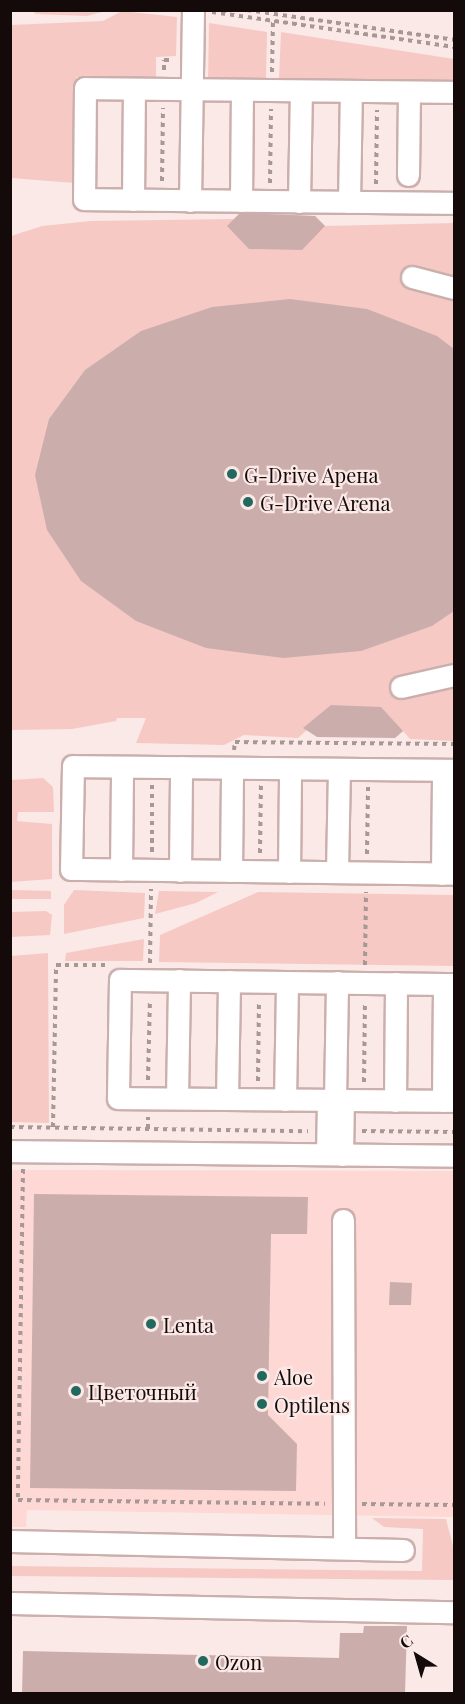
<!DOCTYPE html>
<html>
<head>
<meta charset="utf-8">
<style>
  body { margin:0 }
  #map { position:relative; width:465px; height:1704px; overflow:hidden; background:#fbe9e7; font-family:"Playfair Display",serif }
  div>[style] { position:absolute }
  .built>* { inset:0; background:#fed8d4 }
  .green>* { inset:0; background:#f6c9c5 }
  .building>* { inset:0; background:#cbaeac }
  .path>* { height:4px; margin-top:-2px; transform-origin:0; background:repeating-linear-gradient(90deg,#a79896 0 4.5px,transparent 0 9px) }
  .roads { filter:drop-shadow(2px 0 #cbafac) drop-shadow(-2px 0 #cbafac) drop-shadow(0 2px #cbafac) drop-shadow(0 -2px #cbafac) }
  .minor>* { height:21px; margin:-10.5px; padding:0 10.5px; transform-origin:10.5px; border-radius:10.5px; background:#fff }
  .dots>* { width:16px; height:16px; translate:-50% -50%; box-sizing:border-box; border:3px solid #fbe9e7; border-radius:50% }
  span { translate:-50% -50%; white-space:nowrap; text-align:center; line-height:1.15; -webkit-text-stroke:4.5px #fbe9e7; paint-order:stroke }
  .poi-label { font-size:20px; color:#130a09 }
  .left { translate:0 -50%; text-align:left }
  .frame { position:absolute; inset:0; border:12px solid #130a09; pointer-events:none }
  .north { position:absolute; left:387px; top:1626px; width:60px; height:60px; -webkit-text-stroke:4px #fbe9e7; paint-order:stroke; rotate:323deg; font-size:16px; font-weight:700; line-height:24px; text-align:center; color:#130a09 }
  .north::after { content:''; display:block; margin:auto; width:21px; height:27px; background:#130a09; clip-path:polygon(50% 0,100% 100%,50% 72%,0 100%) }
</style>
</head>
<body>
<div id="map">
  <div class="built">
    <i style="clip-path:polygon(11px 1170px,454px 1171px,454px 1517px,27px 1510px,26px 1527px,11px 1527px)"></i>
  </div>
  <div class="green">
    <i style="clip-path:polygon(32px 11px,106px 11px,87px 16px,36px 14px)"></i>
    <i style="clip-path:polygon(122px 11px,177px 17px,176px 56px,156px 57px,156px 78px,76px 77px,74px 183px,11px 178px,11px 25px,103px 21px)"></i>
    <i style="clip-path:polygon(209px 23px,267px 32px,266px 79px,208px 79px)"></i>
    <i style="clip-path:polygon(281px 32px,454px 59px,454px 81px,279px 79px)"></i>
    <i style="clip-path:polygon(240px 213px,315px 216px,325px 226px,454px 223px,454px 741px,410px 739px,403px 731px,395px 738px,307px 730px,298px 738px,244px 735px,224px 745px,136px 743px,146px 718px,117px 718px,116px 721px,72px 729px,11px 730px,11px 236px,42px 226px,91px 221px,234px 219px)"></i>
    <i style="clip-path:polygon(43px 778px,53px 787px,54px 812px,18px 812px,17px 821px,52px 824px,52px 879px,11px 882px,11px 780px)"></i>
    <i style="clip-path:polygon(11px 890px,51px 891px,51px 899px,11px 899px)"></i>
    <i style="clip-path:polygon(74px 890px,145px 893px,144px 918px,64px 934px,64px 905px)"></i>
    <i style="clip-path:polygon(159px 891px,218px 892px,196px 903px,155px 914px)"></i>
    <i style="clip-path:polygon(258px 892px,454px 895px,454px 966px,159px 962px,160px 935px)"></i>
    <i style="clip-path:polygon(46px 911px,52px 915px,50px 935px,11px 937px,11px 912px)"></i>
    <i style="clip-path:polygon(144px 939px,143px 961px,65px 961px,66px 953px)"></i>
    <i style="clip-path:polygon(48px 953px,49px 1123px,11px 1122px,11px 956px)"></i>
    <i style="clip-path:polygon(372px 1518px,446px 1519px,454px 1550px,454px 1580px,11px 1576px,11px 1566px,422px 1571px,423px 1529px,384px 1527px)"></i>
  </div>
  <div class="building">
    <i style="clip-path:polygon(240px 213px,315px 216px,325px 226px,302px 250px,249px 249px,227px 226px)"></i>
    <i style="clip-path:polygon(290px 299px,367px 309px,437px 336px,454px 349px,454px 611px,432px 626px,361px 651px,283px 658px,206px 648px,136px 621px,81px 581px,47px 530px,35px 475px,49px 419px,85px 370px,141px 331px,212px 307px)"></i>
    <i style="clip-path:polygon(331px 705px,381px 707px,403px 731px,395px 738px,317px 737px,303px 728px)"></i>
    <i style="clip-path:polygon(34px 1194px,308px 1197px,307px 1234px,271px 1234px,268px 1415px,297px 1444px,296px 1491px,30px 1488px)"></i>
    <i style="clip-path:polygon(390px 1282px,412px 1283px,411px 1305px,389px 1305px)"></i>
    <i style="clip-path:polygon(364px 1626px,407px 1626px,405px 1694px,22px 1694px,23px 1651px,339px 1658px,340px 1633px,363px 1633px)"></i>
  </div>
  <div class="path">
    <i style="left:247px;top:10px;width:209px;rotate:8.2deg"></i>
    <i style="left:212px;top:12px;width:245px;rotate:8.2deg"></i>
    <i style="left:164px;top:70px;width:10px;rotate:-90deg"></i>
    <i style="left:164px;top:60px;width:8px"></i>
    <i style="left:272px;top:72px;width:51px;rotate:-88.9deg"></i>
    <i style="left:162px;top:181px;width:73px;rotate:-89.2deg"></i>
    <i style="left:270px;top:183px;width:74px;rotate:-89.2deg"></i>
    <i style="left:376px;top:184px;width:74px;rotate:-89.2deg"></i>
    <i style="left:234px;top:750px;width:8px;rotate:-83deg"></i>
    <i style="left:235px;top:742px;width:219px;rotate:0.5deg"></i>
    <i style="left:152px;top:852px;width:68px;rotate:-90deg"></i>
    <i style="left:260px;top:853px;width:68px;rotate:-89.2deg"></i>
    <i style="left:367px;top:854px;width:67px;rotate:-89.1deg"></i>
    <i style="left:150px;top:963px;width:74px;rotate:-89.2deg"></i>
    <i style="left:365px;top:965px;width:73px;rotate:-89.2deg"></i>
    <i style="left:148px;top:1080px;width:80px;rotate:-88.6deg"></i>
    <i style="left:258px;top:1081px;width:79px;rotate:-89.3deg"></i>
    <i style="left:364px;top:1082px;width:79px;rotate:-89.3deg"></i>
    <i style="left:10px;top:1127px;width:298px;rotate:0.8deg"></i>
    <i style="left:53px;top:1127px;width:162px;rotate:-88.9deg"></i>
    <i style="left:56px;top:965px;width:53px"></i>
    <i style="left:148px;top:1129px;width:12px;rotate:-90deg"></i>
    <i style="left:362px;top:1131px;width:92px;rotate:0.6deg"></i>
    <i style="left:23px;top:1169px;width:331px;rotate:90.9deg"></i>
    <i style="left:18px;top:1500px;width:307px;rotate:0.7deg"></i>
    <i style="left:362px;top:1504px;width:92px;rotate:0.6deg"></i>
  </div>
  <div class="roads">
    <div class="minor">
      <i style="left:454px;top:92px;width:369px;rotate:-179.4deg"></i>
      <i style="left:85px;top:88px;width:111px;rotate:90.5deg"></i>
      <i style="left:84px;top:199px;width:370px;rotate:0.6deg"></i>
      <i style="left:408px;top:175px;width:83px;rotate:-89.3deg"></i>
      <i style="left:133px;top:200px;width:111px;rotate:-89.5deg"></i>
      <i style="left:190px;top:201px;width:191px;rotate:-89.1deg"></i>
      <i style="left:241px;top:201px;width:111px;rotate:-89.5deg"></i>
      <i style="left:299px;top:202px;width:111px;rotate:-89deg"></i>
      <i style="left:349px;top:202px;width:111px;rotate:-89deg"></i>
      <i style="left:412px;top:277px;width:43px;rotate:14.7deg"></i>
      <i style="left:401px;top:687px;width:54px;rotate:-12.8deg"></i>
      <i style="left:454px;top:770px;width:381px;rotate:-179.4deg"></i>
      <i style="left:73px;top:766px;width:103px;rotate:91.1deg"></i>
      <i style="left:71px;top:869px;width:383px;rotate:0.7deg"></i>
      <i style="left:121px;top:870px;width:103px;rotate:-89.4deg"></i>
      <i style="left:180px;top:871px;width:104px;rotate:-89.4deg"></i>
      <i style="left:231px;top:871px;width:103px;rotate:-89.4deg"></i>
      <i style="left:289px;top:872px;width:103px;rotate:-89.4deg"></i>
      <i style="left:337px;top:872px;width:103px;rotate:-88.9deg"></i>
      <i style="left:442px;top:874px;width:104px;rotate:-89.4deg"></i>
      <i style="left:454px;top:984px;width:334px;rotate:-179.3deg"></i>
      <i style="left:120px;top:980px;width:118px;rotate:91deg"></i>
      <i style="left:118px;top:1098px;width:336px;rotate:0.5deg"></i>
      <i style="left:177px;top:1098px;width:118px;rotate:-89deg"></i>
      <i style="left:227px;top:1099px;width:118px;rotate:-89deg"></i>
      <i style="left:285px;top:1100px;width:118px;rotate:-89deg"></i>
      <i style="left:335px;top:1100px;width:118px;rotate:-89deg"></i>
      <i style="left:395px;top:1101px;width:118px;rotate:-89.5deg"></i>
      <i style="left:443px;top:1101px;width:117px;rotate:-89.5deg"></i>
      <i style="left:10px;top:1151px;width:444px;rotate:0.6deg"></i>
      <i style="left:327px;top:1154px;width:54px;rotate:-88.9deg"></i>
      <i style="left:342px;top:1155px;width:55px;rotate:-89deg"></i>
      <i style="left:343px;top:1220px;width:328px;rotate:89.8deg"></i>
      <i style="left:10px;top:1541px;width:393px;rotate:1.3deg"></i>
      <i style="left:10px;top:1603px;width:444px;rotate:1.2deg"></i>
    </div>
  </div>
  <div class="dots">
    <i style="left:232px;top:474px;background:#21695f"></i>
    <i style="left:248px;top:502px;background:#21695f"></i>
    <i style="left:151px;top:1324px;background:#21695f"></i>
    <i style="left:262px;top:1376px;background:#21695f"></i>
    <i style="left:76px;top:1391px;background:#21695f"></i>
    <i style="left:262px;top:1404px;background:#21695f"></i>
    <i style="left:203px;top:1661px;background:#21695f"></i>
  </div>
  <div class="poi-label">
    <span class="left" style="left:244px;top:474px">G-Drive Арена</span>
    <span class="left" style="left:260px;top:502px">G-Drive Arena</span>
    <span class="left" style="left:163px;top:1324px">Lenta</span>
    <span class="left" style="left:274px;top:1376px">Aloe</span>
    <span class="left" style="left:88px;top:1391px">Цветочный</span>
    <span class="left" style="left:274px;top:1404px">Optilens</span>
    <span class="left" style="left:215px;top:1661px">Ozon</span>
  </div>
  <div class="frame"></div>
  <div class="north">С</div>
</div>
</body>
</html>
